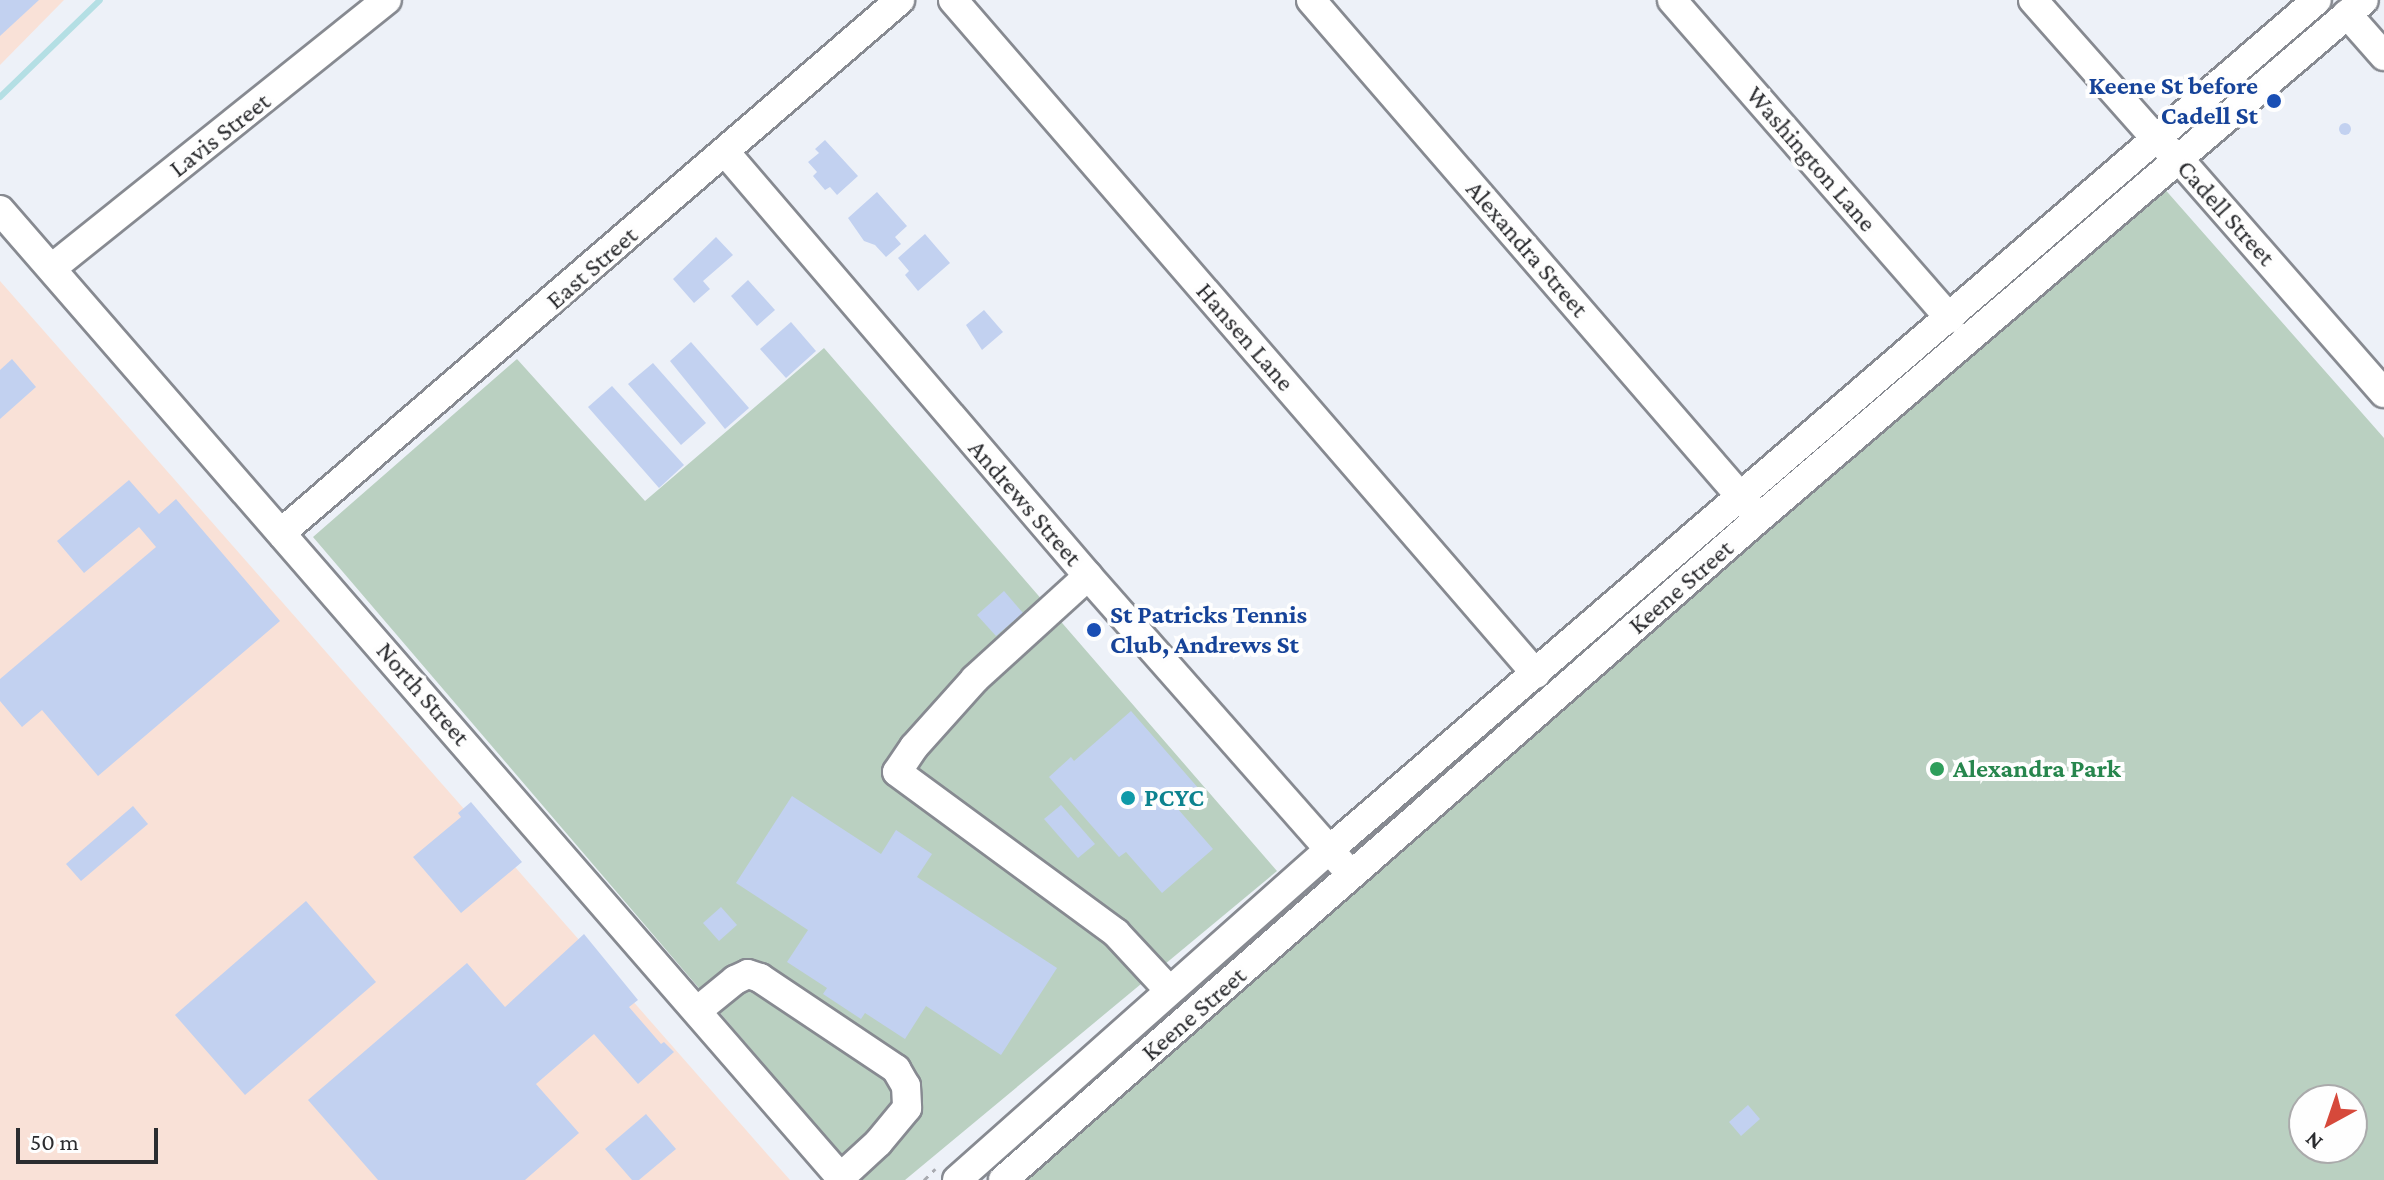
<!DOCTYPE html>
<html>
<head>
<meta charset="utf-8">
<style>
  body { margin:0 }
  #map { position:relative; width:2384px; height:1180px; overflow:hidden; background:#edf1f8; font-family:"Crimson Pro",serif }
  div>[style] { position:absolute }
  .industrial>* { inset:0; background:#f9e1d7 }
  .green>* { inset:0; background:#bad0c1 }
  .stream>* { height:6px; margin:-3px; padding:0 3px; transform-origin:3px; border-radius:3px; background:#b4dfe4 }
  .building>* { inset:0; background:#c2d1f0 }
  .round { border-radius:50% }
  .path>* { height:3px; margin-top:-1.5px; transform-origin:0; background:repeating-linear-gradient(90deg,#a8aab0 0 6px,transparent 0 12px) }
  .roads { filter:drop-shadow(2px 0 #878a91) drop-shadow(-2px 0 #878a91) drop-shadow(0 2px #878a91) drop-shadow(0 -2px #878a91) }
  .minor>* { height:28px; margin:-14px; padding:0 14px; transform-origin:14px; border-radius:14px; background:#fff }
  .dots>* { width:22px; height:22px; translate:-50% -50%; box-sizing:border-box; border:4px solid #fefefe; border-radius:50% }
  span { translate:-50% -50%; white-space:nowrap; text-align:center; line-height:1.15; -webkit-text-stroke:8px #fefefe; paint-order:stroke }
  .transit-label { font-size:26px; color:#164399; font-weight:700 }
  .right { translate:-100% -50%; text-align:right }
  .left { translate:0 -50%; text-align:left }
  .street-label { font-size:26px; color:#2b2c2f }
  .leisure-label { font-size:26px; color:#27864d; font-weight:700 }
  .culture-label { font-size:26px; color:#0d838f; font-weight:700 }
  .north { position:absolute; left:2288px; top:1084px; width:80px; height:80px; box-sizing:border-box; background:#fefefe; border:2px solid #aaaaab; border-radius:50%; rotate:220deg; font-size:22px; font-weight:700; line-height:32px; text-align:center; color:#2b2c2f }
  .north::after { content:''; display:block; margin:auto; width:28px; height:36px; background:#d6493b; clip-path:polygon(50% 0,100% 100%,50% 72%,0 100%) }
  .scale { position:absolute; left:16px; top:1128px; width:142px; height:36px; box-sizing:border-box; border:4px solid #2b2c2f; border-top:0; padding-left:10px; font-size:24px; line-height:28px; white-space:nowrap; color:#2b2c2f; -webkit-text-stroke:6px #fefefe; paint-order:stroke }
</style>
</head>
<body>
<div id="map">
  <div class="industrial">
    <i style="clip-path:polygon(0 0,64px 0,0 65px)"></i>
    <i style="clip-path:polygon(0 281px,790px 1180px,0 1180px)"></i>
  </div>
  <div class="green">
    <i style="clip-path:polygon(evenodd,2162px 186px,2384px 438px,2384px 1180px,1016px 1180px,2162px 186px,2304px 1100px,2352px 1100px,2352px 1148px,2304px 1148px,2304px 1100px)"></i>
    <i style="clip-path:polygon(824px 348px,1277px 871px,905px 1180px,863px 1180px,313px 537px,517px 359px,645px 501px)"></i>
  </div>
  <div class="stream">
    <i style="left:0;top:97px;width:139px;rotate:-44.1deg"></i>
  </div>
  <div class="building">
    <i style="clip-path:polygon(0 0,39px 0,0 36px)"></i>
    <i class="round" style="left:2339px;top:123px;width:12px;height:12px"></i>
    <i style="clip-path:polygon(825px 140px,858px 176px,837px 195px,830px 187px,825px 190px,813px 176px,817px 172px,808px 162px,819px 153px,815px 149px)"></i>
    <i style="clip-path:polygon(877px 192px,907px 226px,895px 237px,901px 244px,886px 257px,875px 245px,864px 241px,848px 218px)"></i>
    <i style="clip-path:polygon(925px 234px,950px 263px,918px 291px,905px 275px,909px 271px,898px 258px)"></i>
    <i style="clip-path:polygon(716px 237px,733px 255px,703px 281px,710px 289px,694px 303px,673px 279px)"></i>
    <i style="clip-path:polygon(748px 280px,775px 310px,757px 326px,731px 296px)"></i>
    <i style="clip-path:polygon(984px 310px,1003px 332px,982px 350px,966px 325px)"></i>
    <i style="clip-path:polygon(791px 322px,816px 351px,786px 378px,760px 349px)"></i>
    <i style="clip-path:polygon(691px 342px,749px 408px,725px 429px,670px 361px)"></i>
    <i style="clip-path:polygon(12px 359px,36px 387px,0 419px,0 370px)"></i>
    <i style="clip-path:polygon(653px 363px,706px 423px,681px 445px,628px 384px)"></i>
    <i style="clip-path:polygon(612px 386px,684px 465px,659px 488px,588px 407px)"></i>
    <i style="clip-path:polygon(129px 480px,159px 514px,176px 499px,280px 621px,98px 776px,42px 710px,22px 727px,0 701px,0 679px,156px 547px,139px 527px,84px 573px,57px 541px)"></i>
    <i style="clip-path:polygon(1004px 591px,1023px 613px,996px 636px,977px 615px)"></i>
    <i style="clip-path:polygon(1131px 711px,1199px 789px,1177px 808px,1213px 849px,1162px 893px,1126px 852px,1119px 857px,1049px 777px,1071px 757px,1074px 761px)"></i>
    <i style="clip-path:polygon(792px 796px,881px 854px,896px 830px,932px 854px,917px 877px,1057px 968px,1001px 1055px,926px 1006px,905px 1039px,865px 1013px,861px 1019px,823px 994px,827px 988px,787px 962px,808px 930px,736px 883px)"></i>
    <i style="clip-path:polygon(471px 802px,522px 862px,461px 913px,413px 857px,461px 817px,458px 813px)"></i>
    <i style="clip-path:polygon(1061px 805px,1095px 844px,1078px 858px,1044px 819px)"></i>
    <i style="clip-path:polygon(133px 806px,148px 824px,81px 881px,66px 864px)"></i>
    <i style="clip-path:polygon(306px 901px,376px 982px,245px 1095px,175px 1015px)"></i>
    <i style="clip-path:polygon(721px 907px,737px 925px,719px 941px,703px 923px)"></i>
    <i style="clip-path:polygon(584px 934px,638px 1000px,629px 1007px,661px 1044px,664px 1042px,674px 1052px,638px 1084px,594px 1034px,536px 1084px,579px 1133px,525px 1180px,378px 1180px,308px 1100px,467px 963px,505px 1007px)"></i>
    <i style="clip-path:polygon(1748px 1105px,1760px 1119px,1741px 1136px,1729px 1122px)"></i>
    <i style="clip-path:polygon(646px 1114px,676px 1149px,639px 1180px,632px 1180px,605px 1149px)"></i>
  </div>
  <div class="path">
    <i style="left:924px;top:1180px;width:16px;rotate:-45deg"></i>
  </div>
  <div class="roads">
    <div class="minor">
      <i style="left:953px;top:0;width:891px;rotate:49.14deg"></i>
      <i style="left:1311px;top:0;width:676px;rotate:49.14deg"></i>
      <i style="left:1672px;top:0;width:423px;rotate:48.9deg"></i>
      <i style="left:2033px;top:0;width:184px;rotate:48.5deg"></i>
      <i style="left:2155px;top:138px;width:32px;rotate:41deg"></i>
      <i style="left:2179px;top:159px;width:311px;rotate:48.8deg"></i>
      <i style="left:2347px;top:14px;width:56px;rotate:48.6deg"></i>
      <i style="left:726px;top:153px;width:557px;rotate:49.44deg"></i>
      <i style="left:1088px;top:576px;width:383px;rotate:48.6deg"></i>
      <i style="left:0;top:210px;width:1285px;rotate:49.01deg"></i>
      <i style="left:52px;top:268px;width:429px;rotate:-38.7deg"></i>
      <i style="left:281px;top:533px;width:817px;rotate:-40.73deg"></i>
      <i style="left:1088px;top:576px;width:153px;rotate:137.7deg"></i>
      <i style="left:975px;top:679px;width:91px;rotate:131.9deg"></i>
      <i style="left:914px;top:747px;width:30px;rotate:124deg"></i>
      <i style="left:897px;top:772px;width:272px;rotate:36.3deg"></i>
      <i style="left:1116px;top:933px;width:78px;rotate:47.1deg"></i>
      <i style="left:697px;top:1011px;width:49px;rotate:-39.2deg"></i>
      <i style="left:735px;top:980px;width:14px;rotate:-25deg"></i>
      <i style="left:748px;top:974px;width:13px;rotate:18deg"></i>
      <i style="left:760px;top:978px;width:164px;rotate:33.8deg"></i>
      <i style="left:896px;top:1069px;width:20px;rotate:60deg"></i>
      <i style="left:906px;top:1086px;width:22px;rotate:87deg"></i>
      <i style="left:907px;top:1108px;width:45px;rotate:129.6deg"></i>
      <i style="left:878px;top:1143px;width:50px;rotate:137.4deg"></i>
      <i style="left:957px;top:1180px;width:497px;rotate:-41.6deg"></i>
      <i style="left:1329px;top:850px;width:1303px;rotate:-40.71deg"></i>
      <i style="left:1003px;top:1180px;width:1005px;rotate:-41.21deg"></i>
      <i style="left:1759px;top:518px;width:796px;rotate:-40.57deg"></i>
    </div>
  </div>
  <div class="dots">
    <i style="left:2274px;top:101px;background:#1a4fb4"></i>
    <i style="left:1094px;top:630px;background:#1a4fb4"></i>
    <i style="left:1937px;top:769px;background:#2e9e5b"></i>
    <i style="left:1128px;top:798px;background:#0f9aa8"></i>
  </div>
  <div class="transit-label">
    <span class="right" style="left:2258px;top:101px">Keene St before<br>Cadell St</span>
    <span class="left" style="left:1110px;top:630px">St Patricks Tennis<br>Club, Andrews St</span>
  </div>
  <div class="street-label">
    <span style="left:220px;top:135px;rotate:-38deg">Lavis Street</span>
    <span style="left:1811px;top:159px;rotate:49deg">Washington Lane</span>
    <span style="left:2226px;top:213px;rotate:48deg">Cadell Street</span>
    <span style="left:1527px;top:249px;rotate:49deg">Alexandra Street</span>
    <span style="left:592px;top:268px;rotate:-41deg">East Street</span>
    <span style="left:1245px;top:337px;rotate:49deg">Hansen Lane</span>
    <span style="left:1025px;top:503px;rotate:49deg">Andrews Street</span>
    <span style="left:1681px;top:587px;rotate:-41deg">Keene Street</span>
    <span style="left:423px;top:694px;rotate:49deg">North Street</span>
    <span style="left:1194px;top:1014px;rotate:-41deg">Keene Street</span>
  </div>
  <div class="leisure-label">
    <span class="left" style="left:1953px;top:769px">Alexandra Park</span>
  </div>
  <div class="culture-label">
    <span class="left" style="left:1144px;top:798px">PCYC</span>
  </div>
  <div class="north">N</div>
  <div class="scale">50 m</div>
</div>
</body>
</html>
